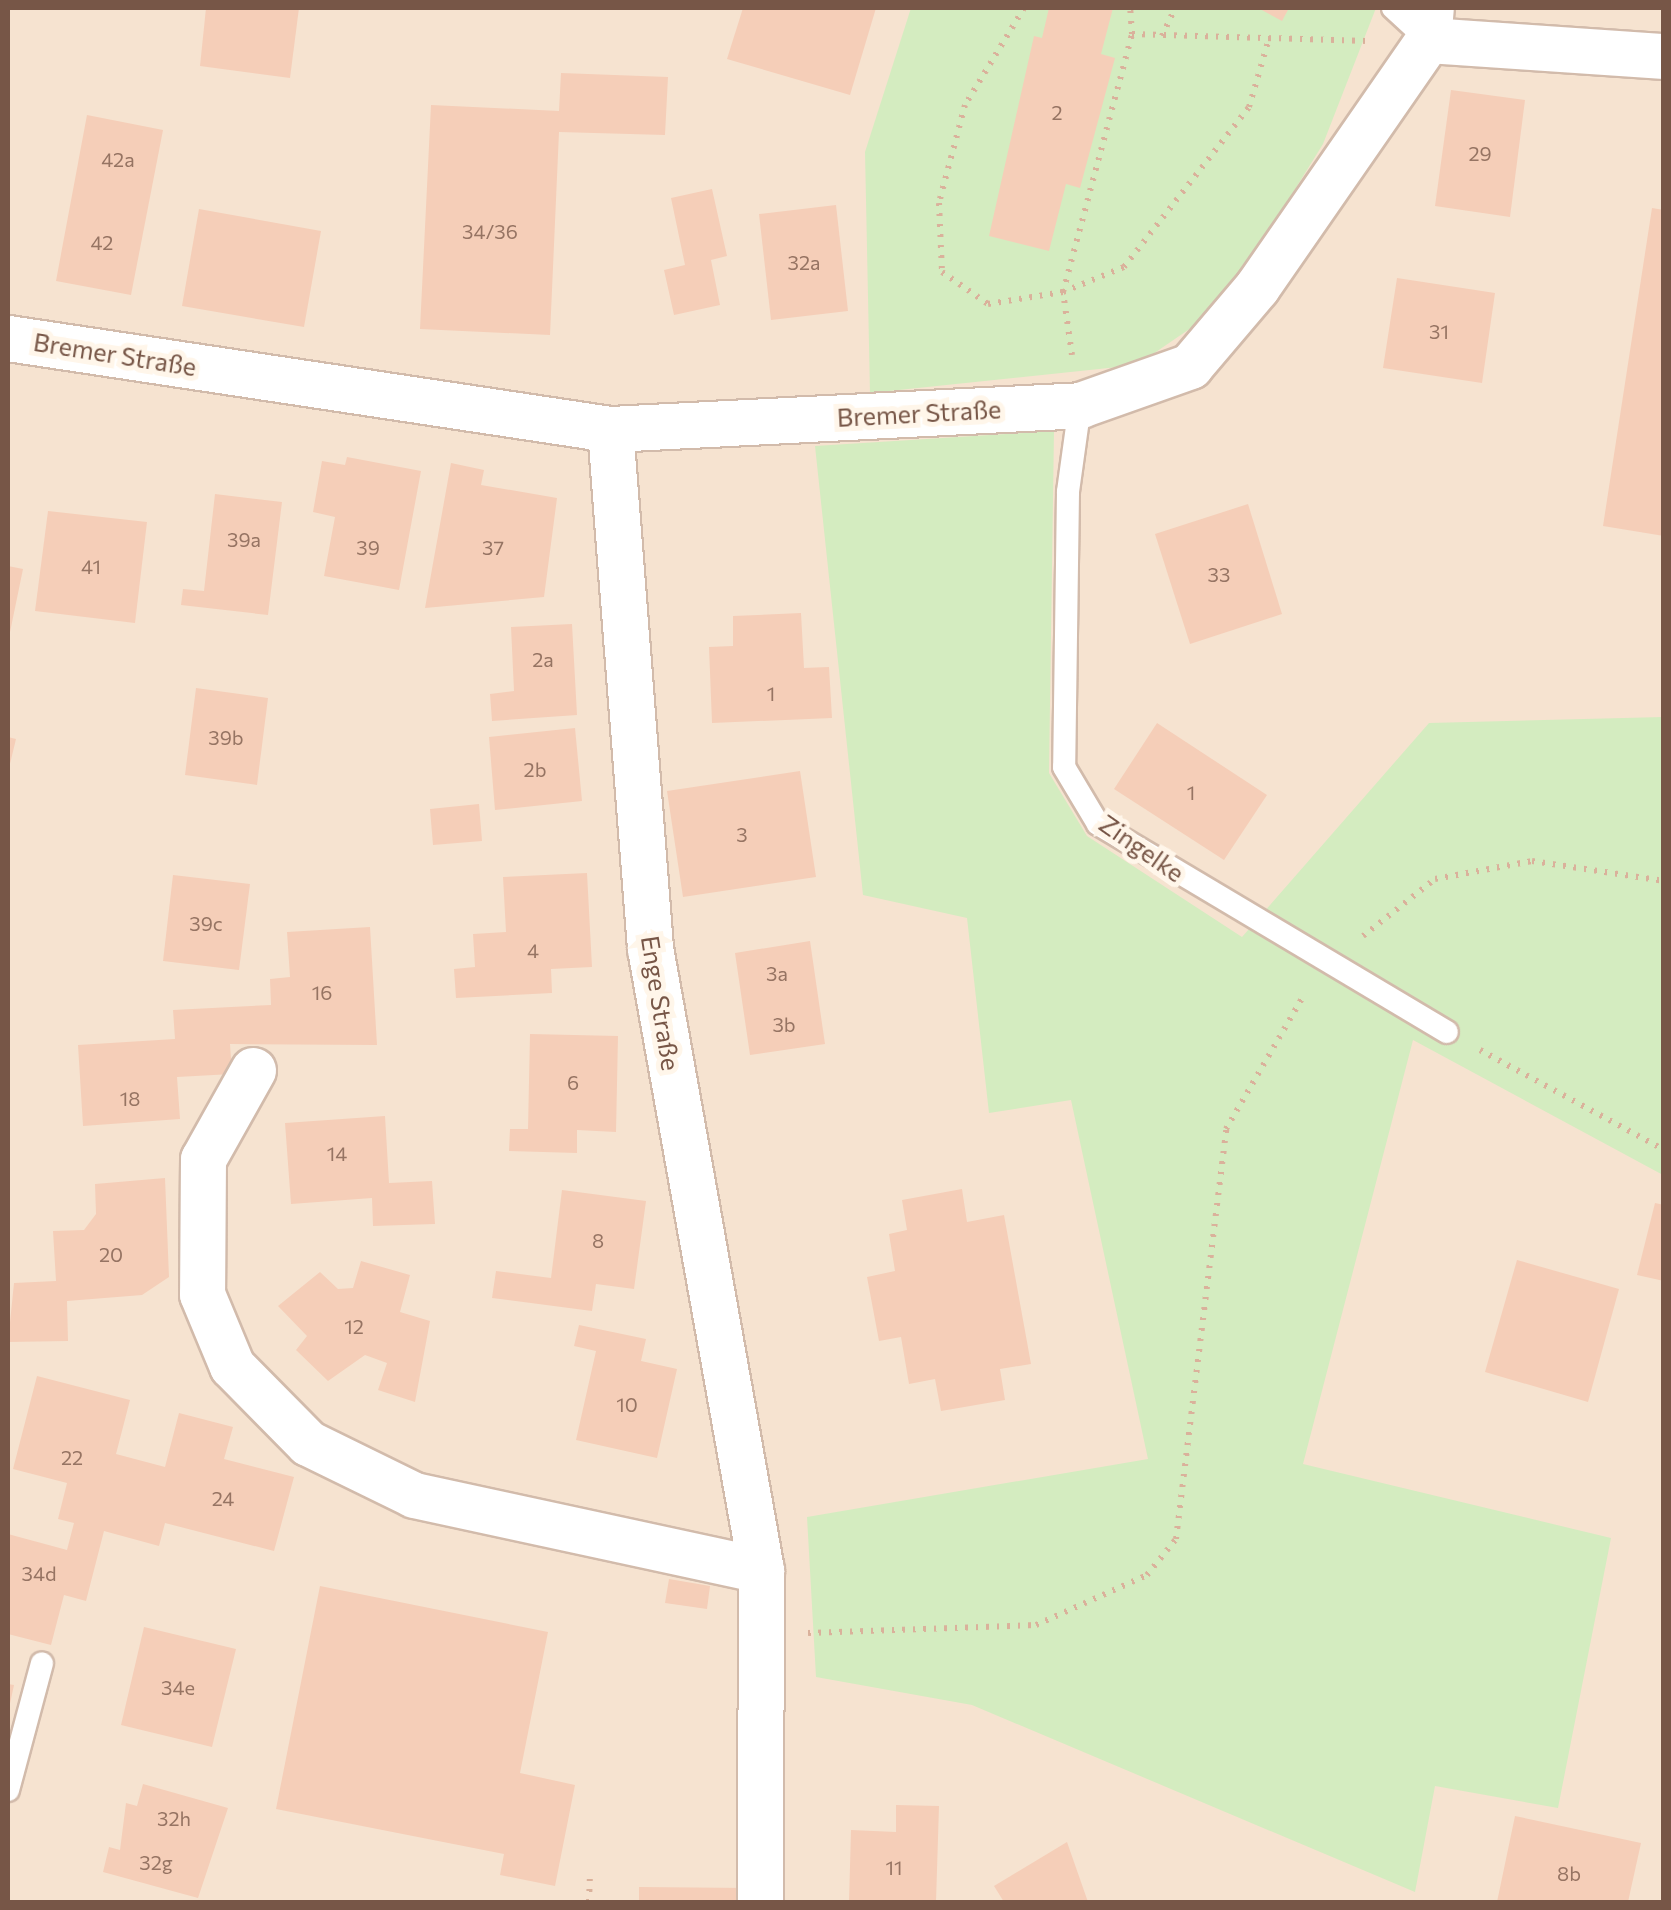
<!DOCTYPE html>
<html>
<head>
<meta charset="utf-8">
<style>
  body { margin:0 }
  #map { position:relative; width:1671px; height:1910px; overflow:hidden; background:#fef2e2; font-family:Commissioner,sans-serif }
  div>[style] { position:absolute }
  .residential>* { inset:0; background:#f6e3d0 }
  .green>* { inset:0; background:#d4ecc0 }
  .building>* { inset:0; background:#f5ceb8 }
  .path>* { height:6px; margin-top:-3px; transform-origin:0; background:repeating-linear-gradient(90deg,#dab19b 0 2.5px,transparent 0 10.5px) }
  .roads { filter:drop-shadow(2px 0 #d2bbab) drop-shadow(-2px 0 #d2bbab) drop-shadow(0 2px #d2bbab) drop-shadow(0 -2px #d2bbab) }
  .service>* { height:22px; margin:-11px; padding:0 11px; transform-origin:11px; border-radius:11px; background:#fff }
  .minor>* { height:45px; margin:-22.5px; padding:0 22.5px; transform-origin:22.5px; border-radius:22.5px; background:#fff }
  span { translate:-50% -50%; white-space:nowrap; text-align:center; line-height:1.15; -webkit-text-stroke:10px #fff6ea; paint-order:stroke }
  .number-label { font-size:20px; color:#967463 }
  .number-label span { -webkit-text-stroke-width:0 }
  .street-label { font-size:25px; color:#775647 }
  .frame { position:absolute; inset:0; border:10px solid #775647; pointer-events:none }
</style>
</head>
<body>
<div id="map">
  <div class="residential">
    <i style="clip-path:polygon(8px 8px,1663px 8px,1663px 1902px,8px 1902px)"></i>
  </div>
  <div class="green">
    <i style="clip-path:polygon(911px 8px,1376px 8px,1323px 144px,1223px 306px,1137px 365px,870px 393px,865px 152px)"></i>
    <i style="clip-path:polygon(1054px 431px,1049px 773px,1087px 836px,1242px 937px,1429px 723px,1663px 717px,1663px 1175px,1413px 1040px,1303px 1464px,1611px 1538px,1558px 1808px,1435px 1786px,1415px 1892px,972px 1705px,816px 1677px,807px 1517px,1148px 1459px,1071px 1100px,989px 1113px,967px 918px,863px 895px,815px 446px)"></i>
  </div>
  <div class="building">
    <i style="clip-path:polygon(206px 8px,299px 8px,290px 78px,200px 66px)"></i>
    <i style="clip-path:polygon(743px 8px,876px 8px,850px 95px,727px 59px)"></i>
    <i style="clip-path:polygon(1049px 8px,1113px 8px,1101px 54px,1115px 58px,1080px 188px,1066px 184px,1049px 251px,989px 236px,1034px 36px,1042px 38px)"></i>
    <i style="clip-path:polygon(1258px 8px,1289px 8px,1282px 21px)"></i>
    <i style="clip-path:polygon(561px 73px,668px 77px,665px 135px,559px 132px,550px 335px,420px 329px,431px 105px,559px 111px)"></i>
    <i style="clip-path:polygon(1451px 90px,1525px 100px,1510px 217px,1435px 206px)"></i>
    <i style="clip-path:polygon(87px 115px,163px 130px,131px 295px,56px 281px)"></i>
    <i style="clip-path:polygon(712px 189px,727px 256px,711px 260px,720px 305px,674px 315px,664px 270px,685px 265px,671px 198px)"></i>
    <i style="clip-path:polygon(836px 205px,848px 311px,771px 320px,759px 214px)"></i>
    <i style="clip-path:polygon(1652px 208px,1664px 210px,1664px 536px,1603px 526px)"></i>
    <i style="clip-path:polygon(199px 209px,321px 231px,304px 327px,182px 306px)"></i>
    <i style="clip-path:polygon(1397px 278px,1495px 293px,1482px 383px,1383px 368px)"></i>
    <i style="clip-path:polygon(347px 457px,421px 471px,399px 590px,324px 576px,335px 517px,313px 512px,322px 461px,345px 465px)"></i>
    <i style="clip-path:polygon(451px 463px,484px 470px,481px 485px,557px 498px,544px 597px,425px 608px)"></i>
    <i style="clip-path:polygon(215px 494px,282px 502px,268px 615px,181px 605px,183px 589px,204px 591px)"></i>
    <i style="clip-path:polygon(1248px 504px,1282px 614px,1190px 644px,1155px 534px)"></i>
    <i style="clip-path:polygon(48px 511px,147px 522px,135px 623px,35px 611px)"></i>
    <i style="clip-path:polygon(8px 566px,23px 569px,9px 637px,8px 637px)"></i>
    <i style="clip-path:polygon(801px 613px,804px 668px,829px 667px,832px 718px,712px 723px,709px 647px,733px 646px,733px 616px)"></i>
    <i style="clip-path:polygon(572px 624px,577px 715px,492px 721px,490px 694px,514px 691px,511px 627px)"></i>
    <i style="clip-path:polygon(196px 688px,268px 698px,257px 785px,185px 775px)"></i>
    <i style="clip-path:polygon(1157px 723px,1267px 795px,1224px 860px,1114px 789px)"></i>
    <i style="clip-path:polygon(575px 728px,582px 801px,495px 810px,489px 737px)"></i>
    <i style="clip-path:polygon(8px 737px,16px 739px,9px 768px,8px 768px)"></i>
    <i style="clip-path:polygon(800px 771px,816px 877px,683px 897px,667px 791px)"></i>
    <i style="clip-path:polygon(479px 804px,482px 841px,433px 845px,430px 809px)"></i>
    <i style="clip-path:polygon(587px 873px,592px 967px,551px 969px,552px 993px,456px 998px,454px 969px,475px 967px,473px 934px,506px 932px,503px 877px)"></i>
    <i style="clip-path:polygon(173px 875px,250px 884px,239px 970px,163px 961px)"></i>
    <i style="clip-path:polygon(370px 927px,377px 1045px,230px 1044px,232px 1074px,177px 1077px,180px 1119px,83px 1126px,78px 1045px,175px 1039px,173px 1010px,271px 1005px,270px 979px,290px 977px,287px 932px)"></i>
    <i style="clip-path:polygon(810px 941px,825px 1044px,750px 1055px,735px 953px)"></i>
    <i style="clip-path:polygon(530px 1034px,618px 1036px,616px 1132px,577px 1130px,577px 1153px,509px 1151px,510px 1129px,528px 1129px)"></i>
    <i style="clip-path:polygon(385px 1116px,389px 1183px,432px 1181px,435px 1224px,373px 1226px,372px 1198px,291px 1204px,285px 1123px)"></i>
    <i style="clip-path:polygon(165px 1178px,169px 1277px,142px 1295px,67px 1301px,68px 1341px,8px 1342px,14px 1283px,56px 1281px,53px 1231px,84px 1230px,96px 1214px,95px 1184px)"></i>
    <i style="clip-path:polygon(962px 1189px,967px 1222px,1004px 1215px,1031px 1364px,1000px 1369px,1005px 1400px,941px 1411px,935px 1379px,909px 1384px,901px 1337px,879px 1341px,867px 1277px,895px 1271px,889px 1234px,907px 1230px,902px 1200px)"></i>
    <i style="clip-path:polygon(562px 1190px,646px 1201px,634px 1289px,596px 1284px,592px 1311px,492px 1298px,496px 1271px,551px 1278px)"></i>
    <i style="clip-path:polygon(1655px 1203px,1664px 1205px,1664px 1281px,1637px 1275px)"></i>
    <i style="clip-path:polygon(1517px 1260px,1619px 1289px,1588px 1402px,1485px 1372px)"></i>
    <i style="clip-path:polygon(361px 1261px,410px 1275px,400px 1312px,430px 1321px,415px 1402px,378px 1390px,387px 1363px,365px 1355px,328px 1381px,296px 1350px,307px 1336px,278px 1306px,320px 1272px,338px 1289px,353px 1288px)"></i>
    <i style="clip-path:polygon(579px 1325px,646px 1339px,641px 1361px,677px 1369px,657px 1458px,576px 1440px,596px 1351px,574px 1346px)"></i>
    <i style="clip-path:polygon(37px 1376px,130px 1400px,116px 1454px,165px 1467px,179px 1413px,233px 1427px,224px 1459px,294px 1477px,274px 1551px,165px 1523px,159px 1546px,104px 1531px,86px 1601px,64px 1595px,51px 1645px,8px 1634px,8px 1534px,67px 1550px,74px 1523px,58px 1519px,67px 1483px,13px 1469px)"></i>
    <i style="clip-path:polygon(669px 1579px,710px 1586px,707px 1609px,665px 1603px)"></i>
    <i style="clip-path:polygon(320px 1586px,548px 1632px,520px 1773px,575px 1785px,555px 1886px,500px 1875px,504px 1854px,276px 1809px)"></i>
    <i style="clip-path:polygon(144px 1627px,236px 1649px,212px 1747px,121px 1725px)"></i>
    <i style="clip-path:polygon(8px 1684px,14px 1685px,9px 1708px,8px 1708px)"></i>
    <i style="clip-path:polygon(143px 1784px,228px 1808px,198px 1898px,103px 1872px,109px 1847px,120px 1850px,126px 1803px,137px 1806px)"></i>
    <i style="clip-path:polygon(896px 1805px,939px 1806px,936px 1902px,849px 1902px,851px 1830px,896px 1832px)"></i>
    <i style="clip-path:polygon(1515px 1816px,1641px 1843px,1628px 1902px,1497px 1902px)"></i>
    <i style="clip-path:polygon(1067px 1842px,1088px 1902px,1004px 1902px,994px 1886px)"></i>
    <i style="clip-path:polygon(639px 1887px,749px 1888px,748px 1902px,639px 1902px)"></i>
  </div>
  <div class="path">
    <i style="left:1024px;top:8px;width:114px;rotate:121.3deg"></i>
    <i style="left:965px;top:105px;width:101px;rotate:104.9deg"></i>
    <i style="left:939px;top:203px;width:69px;rotate:87.5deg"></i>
    <i style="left:942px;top:272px;width:56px;rotate:34.8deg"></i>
    <i style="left:988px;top:304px;width:76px;rotate:-9.1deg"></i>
    <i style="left:1063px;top:292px;width:66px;rotate:-22.3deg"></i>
    <i style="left:1124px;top:267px;width:203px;rotate:-52deg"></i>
    <i style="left:1249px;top:107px;width:68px;rotate:-73.7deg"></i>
    <i style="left:1132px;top:34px;width:235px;rotate:1.7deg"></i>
    <i style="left:1162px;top:36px;width:31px;rotate:-65deg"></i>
    <i style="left:1072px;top:355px;width:64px;rotate:-98.1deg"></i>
    <i style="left:1063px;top:292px;width:267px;rotate:-75deg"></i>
    <i style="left:1132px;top:34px;width:26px;rotate:-94deg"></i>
    <i style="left:1363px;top:936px;width:92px;rotate:-38.4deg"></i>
    <i style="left:1435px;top:879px;width:99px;rotate:-10.5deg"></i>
    <i style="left:1532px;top:861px;width:134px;rotate:8.6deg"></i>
    <i style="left:1480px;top:1050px;width:209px;rotate:28.5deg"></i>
    <i style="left:808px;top:1633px;width:228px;rotate:-2deg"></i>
    <i style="left:1036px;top:1625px;width:122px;rotate:-24.2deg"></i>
    <i style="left:1147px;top:1575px;width:46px;rotate:-51.1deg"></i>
    <i style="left:1176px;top:1539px;width:413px;rotate:-83deg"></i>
    <i style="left:1226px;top:1129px;width:157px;rotate:-59.8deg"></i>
    <i style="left:589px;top:1902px;width:23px;rotate:-88deg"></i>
  </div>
  <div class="roads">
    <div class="service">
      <i style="left:1393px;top:8px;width:46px;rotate:42.4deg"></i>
      <i style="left:1080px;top:405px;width:88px;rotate:97.9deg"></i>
      <i style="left:1068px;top:492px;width:275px;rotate:90.8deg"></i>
      <i style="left:1064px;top:767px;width:66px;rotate:59.2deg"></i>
      <i style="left:1098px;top:824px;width:406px;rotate:30.8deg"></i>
      <i style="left:8px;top:1790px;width:131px;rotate:-75deg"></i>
    </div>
    <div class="minor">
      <i style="left:1428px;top:40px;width:237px;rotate:3.9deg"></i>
      <i style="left:8px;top:338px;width:609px;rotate:8.6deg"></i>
      <i style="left:610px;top:429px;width:471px;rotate:-2.9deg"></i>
      <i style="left:1080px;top:405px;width:117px;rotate:-19.5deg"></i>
      <i style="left:1190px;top:366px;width:104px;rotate:-49.7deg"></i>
      <i style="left:1257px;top:287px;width:300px;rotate:-55.3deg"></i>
      <i style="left:1428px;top:40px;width:32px;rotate:-85deg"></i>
      <i style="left:610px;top:429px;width:521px;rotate:85.59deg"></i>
      <i style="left:650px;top:948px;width:632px;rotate:79.88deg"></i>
      <i style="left:761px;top:1570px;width:332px;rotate:90.2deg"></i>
      <i style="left:253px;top:1070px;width:102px;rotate:119.3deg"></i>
      <i style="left:203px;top:1159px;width:135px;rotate:90.4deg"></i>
      <i style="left:202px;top:1294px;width:78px;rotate:67.4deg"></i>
      <i style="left:232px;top:1366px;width:108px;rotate:45.4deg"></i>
      <i style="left:308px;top:1443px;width:118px;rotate:26.1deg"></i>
      <i style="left:414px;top:1495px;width:355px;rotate:12.2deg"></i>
    </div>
  </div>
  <div class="number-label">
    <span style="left:1057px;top:112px">2</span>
    <span style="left:1480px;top:153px">29</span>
    <span style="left:118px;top:159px">42a</span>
    <span style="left:490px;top:231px">34/36</span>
    <span style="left:102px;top:242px">42</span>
    <span style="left:804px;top:262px">32a</span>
    <span style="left:1439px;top:331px">31</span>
    <span style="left:244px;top:539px">39a</span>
    <span style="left:368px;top:547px">39</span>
    <span style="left:493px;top:547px">37</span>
    <span style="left:91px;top:566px">41</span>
    <span style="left:1219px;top:574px">33</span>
    <span style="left:543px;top:659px">2a</span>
    <span style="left:771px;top:693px">1</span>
    <span style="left:226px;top:737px">39b</span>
    <span style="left:535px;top:769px">2b</span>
    <span style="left:1191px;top:792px">1</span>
    <span style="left:742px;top:834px">3</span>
    <span style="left:206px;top:923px">39c</span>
    <span style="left:533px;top:950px">4</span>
    <span style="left:777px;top:973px">3a</span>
    <span style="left:322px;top:992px">16</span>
    <span style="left:784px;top:1024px">3b</span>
    <span style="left:573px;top:1082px">6</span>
    <span style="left:130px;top:1098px">18</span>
    <span style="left:337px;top:1153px">14</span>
    <span style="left:598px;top:1240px">8</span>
    <span style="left:111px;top:1254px">20</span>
    <span style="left:354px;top:1326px">12</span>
    <span style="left:627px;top:1404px">10</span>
    <span style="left:72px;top:1457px">22</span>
    <span style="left:223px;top:1498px">24</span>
    <span style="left:39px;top:1573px">34d</span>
    <span style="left:178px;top:1687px">34e</span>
    <span style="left:174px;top:1818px">32h</span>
    <span style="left:156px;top:1862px">32g</span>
    <span style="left:894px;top:1867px">11</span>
    <span style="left:1569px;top:1873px">8b</span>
  </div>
  <div class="street-label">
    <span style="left:115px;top:354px;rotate:9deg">Bremer Straße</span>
    <span style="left:919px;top:413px;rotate:-3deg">Bremer Straße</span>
    <span style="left:1142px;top:848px;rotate:35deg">Zingelke</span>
    <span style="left:661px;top:1003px;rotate:81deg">Enge Straße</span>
  </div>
  <div class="frame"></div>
</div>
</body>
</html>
